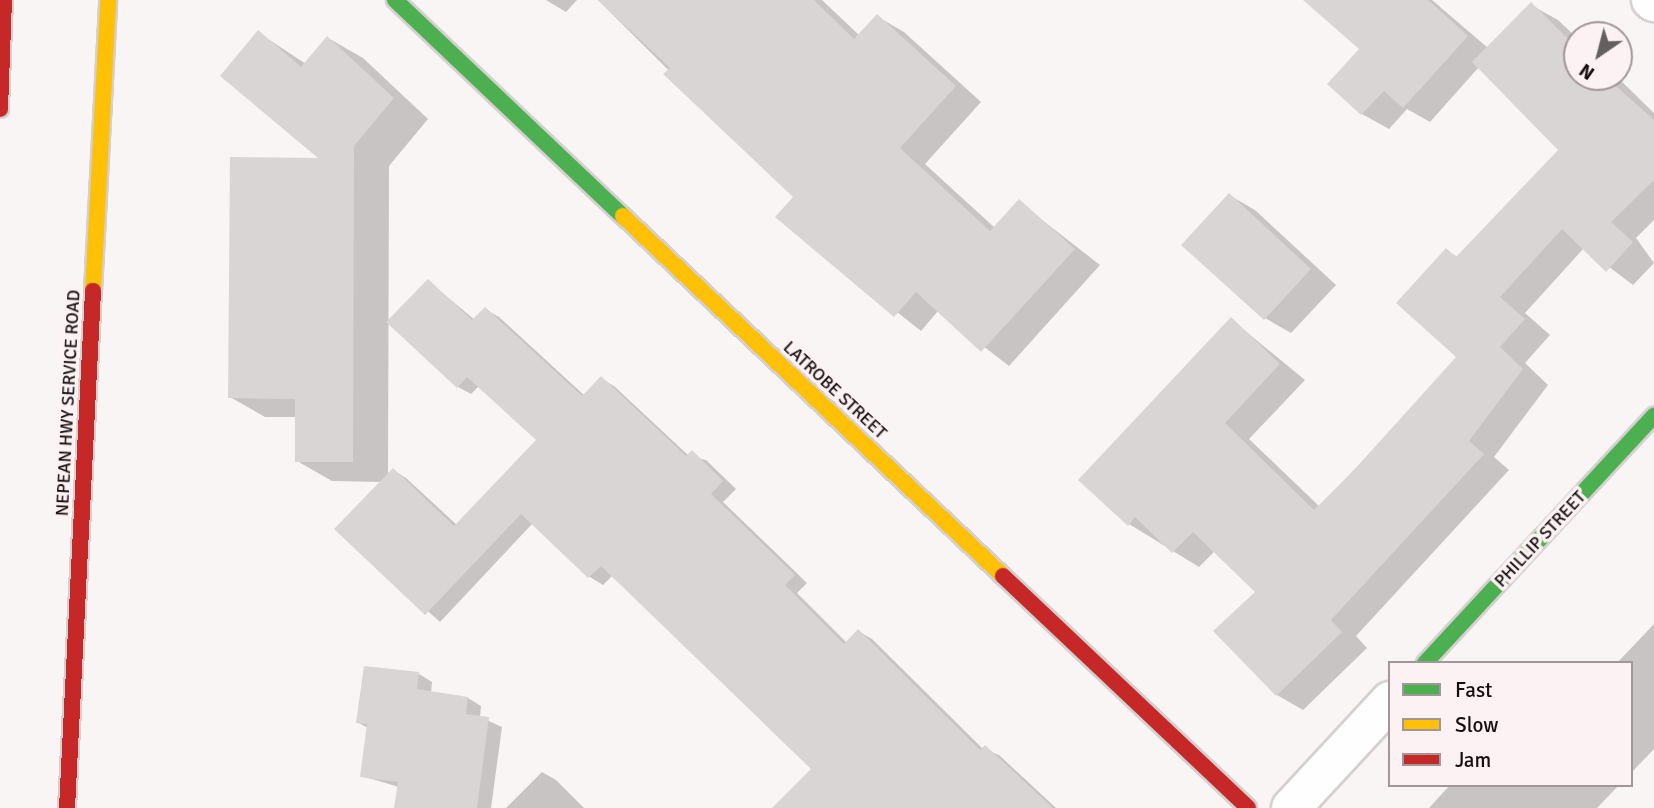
<!DOCTYPE html>
<html>
<head>
<meta charset="utf-8">
<style>
  body { margin:0 }
  #map { position:relative; width:1654px; height:808px; overflow:hidden; background:#faf5f5; font-family:Signika,sans-serif }
  div>[style] { position:absolute }
  .shadow>* { inset:0; background:#0003 }
  .building>* { inset:0; background:#dad5d5 }
  .roads { filter:drop-shadow(2px 0 #d5d0d0) drop-shadow(-2px 0 #d5d0d0) drop-shadow(0 2px #d5d0d0) drop-shadow(0 -2px #d5d0d0) }
  .street>* { height:38px; margin:-19px; padding:0 19px; transform-origin:19px; border-radius:19px; background:#fefefe }
  .fast>* { height:16px; margin:-8px; padding:0 8px; transform-origin:8px; border-radius:8px; background:#4caf50 }
  .slow>* { height:16px; margin:-8px; padding:0 8px; transform-origin:8px; border-radius:8px; background:#ffc107 }
  .jam>* { height:16px; margin:-8px; padding:0 8px; transform-origin:8px; border-radius:8px; background:#c62828 }
  span { translate:-50% -50%; white-space:nowrap; text-align:center; line-height:1.15; -webkit-text-stroke:7px #fdf2f3; paint-order:stroke }
  .street-label { font-size:18px; color:#150f10 }
  .legend { position:absolute; left:1388px; top:661px; width:245px; height:126px; box-sizing:border-box; background:#fdf2f3; border:2px solid #a09798; margin:0; padding:9px 12px; list-style:none; font-size:21px; color:#150f10 }
  .legend li { display:flex; align-items:center; gap:14px; height:35px }
  .legend b { width:35px; border:2px solid #a09798 }
  .north { position:absolute; left:1563px; top:21px; width:70px; height:70px; box-sizing:border-box; background:#fdf2f3; border:2px solid #a09798; border-radius:50%; rotate:215deg; font-size:19px; font-weight:700; line-height:28px; text-align:center; color:#150f10 }
  .north::after { content:''; display:block; margin:auto; width:24px; height:32px; background:#656060; clip-path:polygon(50% 0,100% 100%,50% 72%,0 100%) }
</style>
</head>
<body>
<div id="map">
  <div class="shadow">
    <i style="clip-path:polygon(546px 0,577px 0,566px 12px)"></i>
    <i style="clip-path:polygon(598px 0,822px 0,860px 36px,878px 17px,904px 32px,981px 102px,925px 164px,995px 228px,1019px 202px,1100px 265px,1009px 366px,938px 311px,921px 331px,777px 217px,796px 197px)"></i>
    <i style="clip-path:polygon(1306px 0,1432px 0,1488px 48px,1531px 5px,1558px 20px,1577px 38px,1577px 77px,1617px 77px,1654px 113px,1654px 220px,1636px 238px,1654px 263px,1633px 285px,1584px 248px,1525px 313px,1550px 335px,1525px 363px,1548px 385px,1494px 457px,1509px 470px,1356px 636px,1367px 648px,1303px 710px,1277px 695px,1257px 592px,1215px 551px,1199px 567px,1129px 524px,1232px 320px,1305px 380px,1249px 439px,1320px 507px,1458px 357px,1446px 250px,1459px 258px,1560px 149px,1479px 67px,1430px 122px,1407px 109px,1389px 129px,1362px 114px,1330px 84px,1361px 49px)"></i>
    <i style="clip-path:polygon(259px 33px,306px 64px,328px 38px,363px 58px,428px 119px,389px 166px,388px 476px,393px 470px,406px 478px,457px 525px,538px 440px,479px 386px,471px 394px,458px 387px,428px 281px,475px 320px,485px 309px,499px 317px,585px 396px,601px 379px,614px 386px,689px 456px,706px 460px,736px 489px,723px 502px,807px 583px,797px 593px,847px 643px,858px 631px,872px 639px,983px 749px,999px 755px,1056px 808px,786px 808px,814px 769px,613px 575px,603px 585px,590px 577px,533px 523px,440px 622px,337px 529px,382px 482px,332px 481px,297px 461px,297px 417px,265px 417px,230px 397px,322px 160px)"></i>
    <i style="clip-path:polygon(1229px 195px,1255px 210px,1336px 285px,1291px 333px,1265px 318px)"></i>
    <i style="clip-path:polygon(1654px 624px,1654px 749px,1631px 773px,1631px 663px,1617px 663px)"></i>
    <i style="clip-path:polygon(419px 674px,432px 682px,431px 693px,468px 698px,481px 706px,480px 717px,502px 727px,491px 808px,396px 808px,399px 787px,362px 776px,368px 728px,357px 722px)"></i>
    <i style="clip-path:polygon(542px 772px,556px 780px,584px 808px,506px 808px)"></i>
    <i style="clip-path:polygon(1450px 785px,1619px 785px,1597px 808px,1429px 808px)"></i>
  </div>
  <div class="building">
    <i style="clip-path:polygon(598px 0,814px 0,854px 39px,877px 14px,956px 86px,900px 148px,990px 231px,1019px 199px,1075px 249px,981px 352px,916px 292px,894px 317px,775px 217px,793px 197px,663px 74px,670px 68px)"></i>
    <i style="clip-path:polygon(1303px 0,1428px 0,1468px 36px,1403px 108px,1384px 91px,1361px 115px,1327px 84px,1359px 49px)"></i>
    <i style="clip-path:polygon(1531px 2px,1577px 48px,1577px 77px,1606px 77px,1654px 120px,1654px 180px,1611px 222px,1633px 242px,1606px 272px,1562px 229px,1500px 297px,1525px 319px,1500px 347px,1523px 369px,1469px 441px,1484px 454px,1331px 620px,1342px 632px,1276px 696px,1213px 631px,1255px 592px,1193px 532px,1172px 553px,1135px 517px,1128px 526px,1078px 480px,1231px 317px,1280px 364px,1225px 423px,1314px 510px,1355px 469px,1456px 357px,1396px 303px,1446px 248px,1456px 257px,1558px 150px,1472px 62px)"></i>
    <i style="clip-path:polygon(258px 30px,301px 67px,327px 36px,394px 98px,354px 146px,353px 462px,295px 462px,295px 399px,228px 398px,230px 157px,318px 158px,220px 76px)"></i>
    <i style="clip-path:polygon(1229px 193px,1311px 269px,1264px 320px,1181px 245px)"></i>
    <i style="clip-path:polygon(428px 279px,472px 320px,485px 307px,582px 396px,601px 376px,686px 456px,692px 450px,723px 481px,711px 494px,795px 575px,785px 585px,844px 644px,858px 629px,980px 750px,985px 745px,1053px 808px,772px 808px,811px 769px,601px 566px,588px 578px,521px 514px,425px 615px,334px 529px,393px 468px,454px 526px,536px 440px,467px 377px,457px 388px,386px 322px)"></i>
    <i style="clip-path:polygon(364px 666px,419px 672px,417px 689px,468px 697px,466px 714px,489px 717px,477px 808px,394px 808px,398px 782px,360px 777px,367px 724px,356px 723px)"></i>
  </div>
  <div class="roads">
    <div class="street">
      <i style="left:1651px;top:0;width:4px;rotate:34deg"></i>
      <i style="left:1291px;top:808px;width:146px;rotate:-47.2deg"></i>
    </div>
    <div class="fast">
      <i style="left:395px;top:0;width:314px;rotate:43.5deg"></i>
      <i style="left:1425px;top:663px;width:337px;rotate:-47.2deg"></i>
    </div>
    <div class="slow">
      <i style="left:623px;top:216px;width:523px;rotate:43.45deg"></i>
      <i style="left:93px;top:291px;width:291px;rotate:-87deg"></i>
    </div>
    <div class="jam">
      <i style="left:0;top:109px;width:109px;rotate:-87.9deg"></i>
      <i style="left:1003px;top:576px;width:337px;rotate:43.4deg"></i>
      <i style="left:67px;top:808px;width:518px;rotate:-87.12deg"></i>
    </div>
  </div>
  <div class="street-label">
    <span style="left:835px;top:390px;rotate:43deg">LATROBE STREET</span>
    <span style="left:68px;top:403px;rotate:-87deg">NEPEAN HWY SERVICE ROAD</span>
    <span style="left:1540px;top:539px;rotate:-47deg">PHILLIP STREET</span>
  </div>
  <ul class="legend">
  <li><b style="height:9px;background:#4caf50"></b>Fast</li>
  <li><b style="height:9px;background:#ffc107"></b>Slow</li>
  <li><b style="height:9px;background:#c62828"></b>Jam</li>
  </ul>
  <div class="north">N</div>
</div>
</body>
</html>
